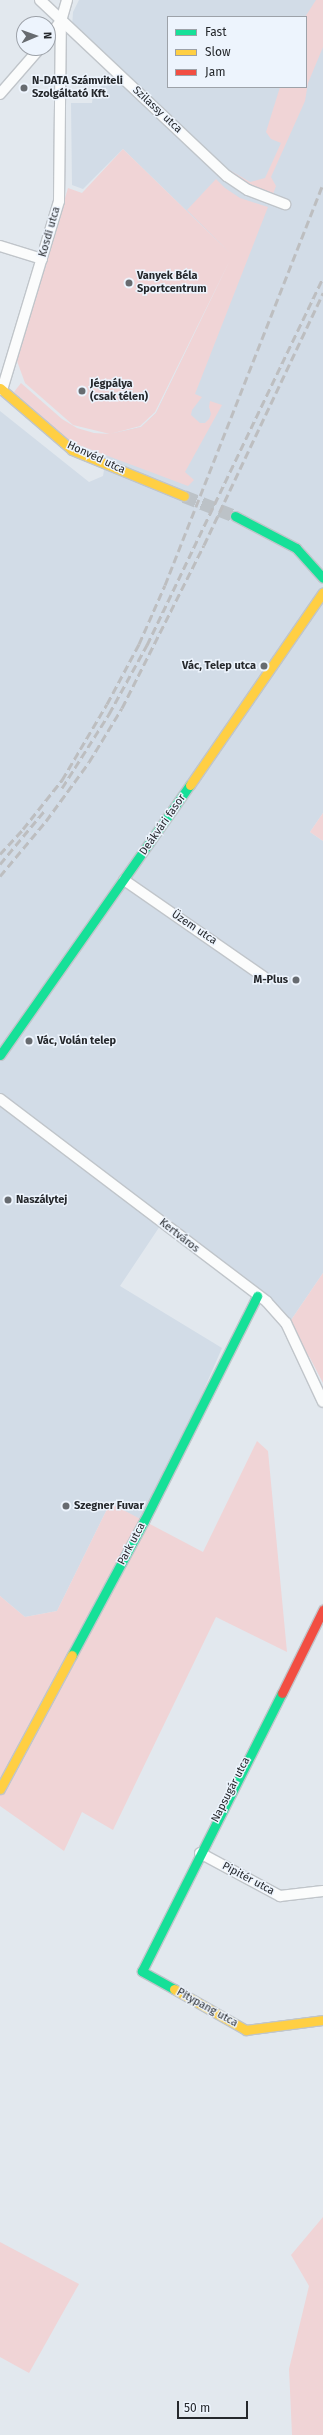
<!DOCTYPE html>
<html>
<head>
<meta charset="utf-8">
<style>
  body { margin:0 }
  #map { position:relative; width:323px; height:2435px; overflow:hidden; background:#e2e8ee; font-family:"Fira Sans",sans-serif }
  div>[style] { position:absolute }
  .built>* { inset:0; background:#d2dce7 }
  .green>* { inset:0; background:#f0d4d6 }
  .secondary-tunnel>* { height:13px; margin-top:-6.5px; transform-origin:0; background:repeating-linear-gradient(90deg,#bcc2c7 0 13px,transparent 0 19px) }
  .roads { filter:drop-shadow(1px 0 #c0c5ca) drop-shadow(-1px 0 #c0c5ca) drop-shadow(0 1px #c0c5ca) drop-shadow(0 -1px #c0c5ca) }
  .street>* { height:10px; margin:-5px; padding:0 5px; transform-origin:5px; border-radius:5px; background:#fbfcfc }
  .fast>* { height:9px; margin:-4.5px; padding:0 4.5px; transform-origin:4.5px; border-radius:4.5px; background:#16e098 }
  .slow>* { height:9px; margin:-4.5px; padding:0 4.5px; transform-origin:4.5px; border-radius:4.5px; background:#ffcf43 }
  .jam>* { height:9px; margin:-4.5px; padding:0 4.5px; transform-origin:4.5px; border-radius:4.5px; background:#f24e42 }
  .rail>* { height:3px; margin-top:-1.5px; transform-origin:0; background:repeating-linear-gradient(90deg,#bdbec0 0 8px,transparent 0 12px) }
  .dots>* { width:11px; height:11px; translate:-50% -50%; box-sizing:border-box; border:2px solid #edf4fd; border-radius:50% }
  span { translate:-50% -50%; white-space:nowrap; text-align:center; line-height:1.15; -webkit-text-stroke:3px #edf4fd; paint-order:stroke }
  .poi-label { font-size:11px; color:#25282c; font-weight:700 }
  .left { translate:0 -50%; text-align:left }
  .right { translate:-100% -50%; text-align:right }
  .street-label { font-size:11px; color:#25282c }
  .legend { position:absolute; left:167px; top:16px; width:140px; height:72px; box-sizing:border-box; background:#edf4fd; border:1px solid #9da2a9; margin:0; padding:5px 7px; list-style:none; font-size:12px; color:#25282c }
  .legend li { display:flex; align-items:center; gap:8px; height:20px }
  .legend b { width:20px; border:1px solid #9da2a9 }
  .north { position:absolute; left:16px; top:16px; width:40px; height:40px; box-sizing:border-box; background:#edf4fd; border:1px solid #9da2a9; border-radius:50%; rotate:88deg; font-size:11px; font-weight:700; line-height:16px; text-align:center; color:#25282c }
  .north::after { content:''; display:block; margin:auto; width:14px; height:18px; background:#676b70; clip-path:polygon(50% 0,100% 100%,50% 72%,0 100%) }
  .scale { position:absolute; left:177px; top:2401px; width:71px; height:18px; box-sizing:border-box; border:2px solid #25282c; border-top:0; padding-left:5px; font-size:12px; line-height:14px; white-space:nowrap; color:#25282c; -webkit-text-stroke:3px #edf4fd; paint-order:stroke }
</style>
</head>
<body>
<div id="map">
  <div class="built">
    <i style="clip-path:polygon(evenodd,79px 0,323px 0,323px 813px,310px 832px,323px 841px,323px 1273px,287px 1326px,164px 1220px,120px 1286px,222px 1348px,146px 1523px,110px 1503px,57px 1611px,25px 1617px,0 1596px,0 411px,89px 482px,103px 476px,110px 434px,141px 427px,156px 413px,233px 256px,123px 149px,83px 189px,72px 185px,71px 103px,92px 103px,93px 95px,112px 75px,72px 27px,73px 12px,79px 0,168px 17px,306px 17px,306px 87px,168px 87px,168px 17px)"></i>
  </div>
  <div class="green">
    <i style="clip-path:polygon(316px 0,323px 0,323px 47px,308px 83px,305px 101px,271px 177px,276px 186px,273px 194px,248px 190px,221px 165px,250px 182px,265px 178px,281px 143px,271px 139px,266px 132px,280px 87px,306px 87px,305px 17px)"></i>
    <i style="clip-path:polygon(123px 149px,231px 254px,187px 210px,216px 179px,225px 188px,240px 198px,268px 207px,195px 394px,202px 397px,192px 410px,191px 415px,200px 423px,205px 423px,209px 419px,211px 414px,209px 407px,210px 401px,222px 405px,185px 472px,194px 480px,188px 486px,68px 441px,14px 392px,21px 383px,62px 419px,77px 428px,94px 433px,110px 434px,141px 427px,156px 413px,231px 258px,155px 412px,140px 426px,110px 434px,73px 425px,25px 383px,17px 361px,68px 188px,82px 193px)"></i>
    <i style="clip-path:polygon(323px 813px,323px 841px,310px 832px)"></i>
    <i style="clip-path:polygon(323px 1273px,323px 1383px,310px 1358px,287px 1326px)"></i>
    <i style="clip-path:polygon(257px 1441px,268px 1451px,287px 1652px,216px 1617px,113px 1830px,82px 1812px,64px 1851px,0 1806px,0 1596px,25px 1617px,57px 1611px,110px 1503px,203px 1552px)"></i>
    <i style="clip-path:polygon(323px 2217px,323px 2435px,292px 2435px,289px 2369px,309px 2286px,291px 2255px)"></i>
    <i style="clip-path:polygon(0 2242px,79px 2284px,29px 2373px,0 2357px)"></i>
  </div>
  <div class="secondary-tunnel">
    <i style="left:184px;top:496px;width:55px;rotate:21.4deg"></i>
  </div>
  <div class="roads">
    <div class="street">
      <i style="left:40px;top:0;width:257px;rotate:43.3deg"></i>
      <i style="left:227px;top:176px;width:25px;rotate:34deg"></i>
      <i style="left:248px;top:190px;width:40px;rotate:21deg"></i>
      <i style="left:48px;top:38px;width:21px;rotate:-53deg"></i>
      <i style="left:0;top:94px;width:61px;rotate:-49deg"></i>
      <i style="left:0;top:246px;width:44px;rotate:17.2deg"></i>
      <i style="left:2px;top:390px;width:197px;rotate:-73.2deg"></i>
      <i style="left:59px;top:201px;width:180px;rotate:-89.4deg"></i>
      <i style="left:61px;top:21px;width:22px;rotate:-74deg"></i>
      <i style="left:124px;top:880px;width:170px;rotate:34.7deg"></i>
      <i style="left:0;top:1099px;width:335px;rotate:37.2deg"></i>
      <i style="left:267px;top:1302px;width:28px;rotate:48deg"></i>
      <i style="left:286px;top:1323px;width:87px;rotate:64.9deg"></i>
      <i style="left:200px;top:1853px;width:91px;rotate:28.3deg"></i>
      <i style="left:280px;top:1896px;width:43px;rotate:-6.6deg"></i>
    </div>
    <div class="fast">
      <i style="left:235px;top:516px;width:69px;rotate:27.7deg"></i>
      <i style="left:296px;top:548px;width:40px;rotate:48deg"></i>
      <i style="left:0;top:1055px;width:330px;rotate:-54.9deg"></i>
      <i style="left:72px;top:1655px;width:152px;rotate:-61.8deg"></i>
      <i style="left:144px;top:1521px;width:252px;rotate:-63.3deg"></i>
      <i style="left:174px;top:1989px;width:37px;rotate:-151deg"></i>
      <i style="left:142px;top:1971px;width:311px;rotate:-63.3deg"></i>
    </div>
    <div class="slow">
      <i style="left:0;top:388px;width:95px;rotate:40.7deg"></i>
      <i style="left:72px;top:450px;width:121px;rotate:22.3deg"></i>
      <i style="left:190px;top:785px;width:234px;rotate:-55.4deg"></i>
      <i style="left:0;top:1789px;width:152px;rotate:-61.8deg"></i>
      <i style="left:174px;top:1989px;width:83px;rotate:29.7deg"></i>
      <i style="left:246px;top:2030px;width:78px;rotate:-7.4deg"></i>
    </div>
    <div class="jam">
      <i style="left:282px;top:1693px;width:93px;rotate:-63.7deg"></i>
    </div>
  </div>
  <div class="rail">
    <i style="left:62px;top:788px;width:88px;rotate:-57.6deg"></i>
    <i style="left:109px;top:714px;width:79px;rotate:-61.2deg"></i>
    <i style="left:147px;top:645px;width:408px;rotate:-64.4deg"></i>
    <i style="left:0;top:854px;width:34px;rotate:-47deg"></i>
    <i style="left:23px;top:829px;width:63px;rotate:-51.5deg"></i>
    <i style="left:62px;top:780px;width:88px;rotate:-59.4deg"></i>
    <i style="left:107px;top:704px;width:68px;rotate:-61.9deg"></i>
    <i style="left:139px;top:644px;width:64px;rotate:-66.2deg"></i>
    <i style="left:165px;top:585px;width:432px;rotate:-68.5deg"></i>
    <i style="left:0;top:864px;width:70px;rotate:-50.2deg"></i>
    <i style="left:0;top:876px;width:72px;rotate:-50.1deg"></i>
    <i style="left:46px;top:821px;width:73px;rotate:-53.9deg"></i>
    <i style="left:89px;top:762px;width:63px;rotate:-58.6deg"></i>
    <i style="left:122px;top:708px;width:182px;rotate:-63.3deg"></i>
    <i style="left:204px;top:545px;width:279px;rotate:-64.7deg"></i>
  </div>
  <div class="dots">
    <i style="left:24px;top:88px;background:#676b70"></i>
    <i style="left:129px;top:283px;background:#676b70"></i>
    <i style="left:82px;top:391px;background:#676b70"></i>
    <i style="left:264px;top:666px;background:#676b70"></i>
    <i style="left:296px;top:980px;background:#676b70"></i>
    <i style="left:29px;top:1041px;background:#676b70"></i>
    <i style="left:8px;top:1200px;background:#676b70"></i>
    <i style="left:66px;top:1506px;background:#676b70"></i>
  </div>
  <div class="poi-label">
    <span class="left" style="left:32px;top:88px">N-DATA Számviteli<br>Szolgáltató Kft.</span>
    <span class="left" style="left:137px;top:283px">Vanyek Béla<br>Sportcentrum</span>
    <span class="left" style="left:90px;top:391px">Jégpálya<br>(csak télen)</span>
    <span class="right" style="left:256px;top:666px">Vác, Telep utca</span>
    <span class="right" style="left:288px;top:980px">M-Plus</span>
    <span class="left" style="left:37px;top:1041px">Vác, Volán telep</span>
    <span class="left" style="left:16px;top:1200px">Naszálytej</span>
    <span class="left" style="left:74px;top:1506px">Szegner Fuvar</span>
  </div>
  <div class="street-label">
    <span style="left:157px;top:110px;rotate:43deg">Szilassy utca</span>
    <span style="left:50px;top:232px;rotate:-74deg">Kosdi utca</span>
    <span style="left:96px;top:458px;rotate:25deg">Honvéd utca</span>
    <span style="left:163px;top:825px;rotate:-55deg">Deákvári fasor</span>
    <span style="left:194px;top:928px;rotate:34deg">Üzem utca</span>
    <span style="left:179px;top:1236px;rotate:38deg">Kertváros</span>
    <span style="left:132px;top:1544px;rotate:-62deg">Park utca</span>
    <span style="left:231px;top:1790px;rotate:-63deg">Napsugár utca</span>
    <span style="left:248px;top:1879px;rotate:28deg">Pipitér utca</span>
    <span style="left:207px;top:2008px;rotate:29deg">Pitypang utca</span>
  </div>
  <ul class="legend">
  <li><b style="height:5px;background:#16e098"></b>Fast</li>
  <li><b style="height:5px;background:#ffcf43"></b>Slow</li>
  <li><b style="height:5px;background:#f24e42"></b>Jam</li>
  </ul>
  <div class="north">N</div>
  <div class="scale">50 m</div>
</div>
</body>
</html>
